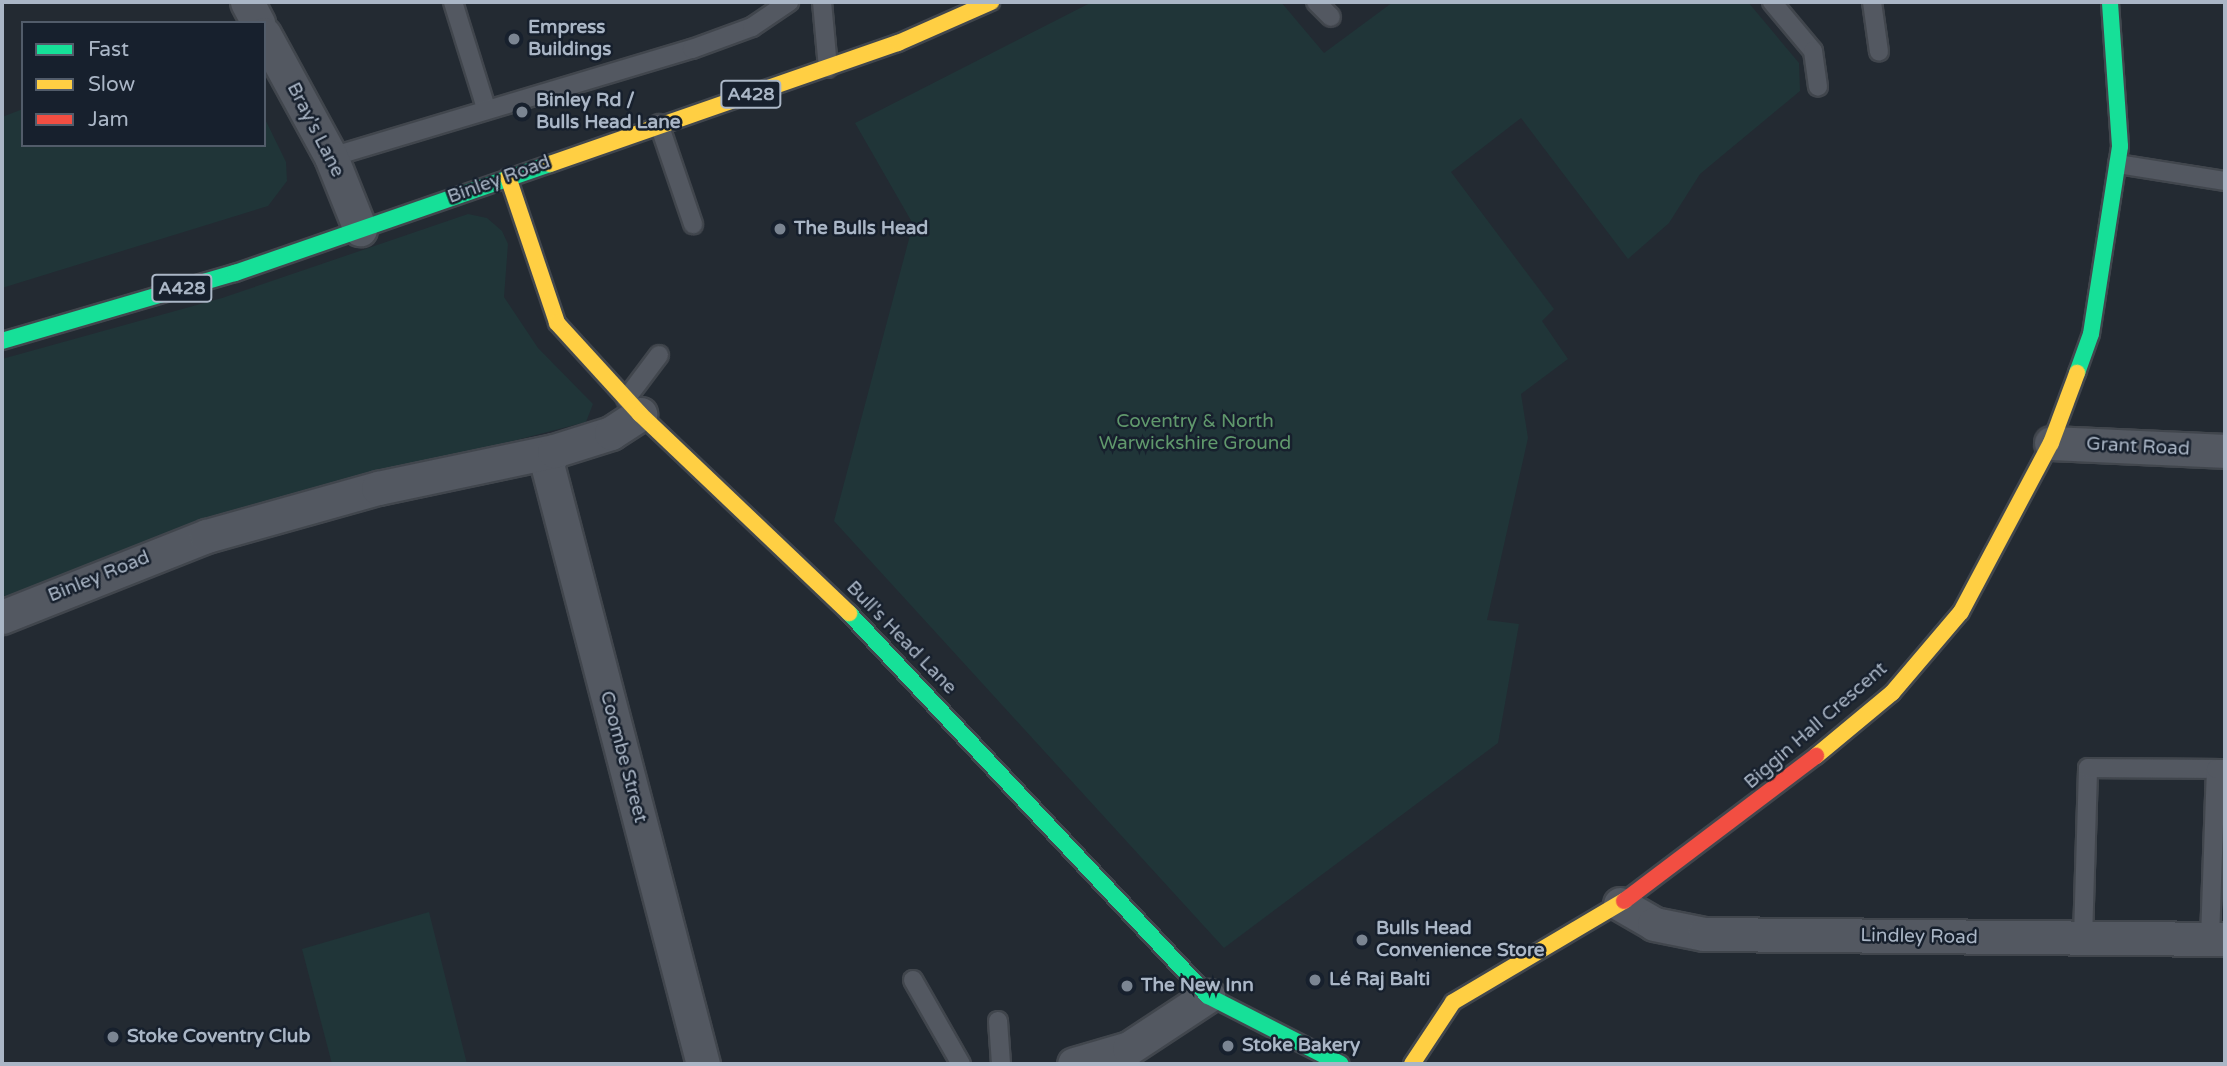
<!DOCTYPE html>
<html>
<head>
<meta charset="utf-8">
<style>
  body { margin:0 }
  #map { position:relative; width:2227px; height:1066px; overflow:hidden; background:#232a32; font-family:"Varela Round",sans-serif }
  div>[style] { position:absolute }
  .green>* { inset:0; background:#203538 }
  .roads { filter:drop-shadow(2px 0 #41464d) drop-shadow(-2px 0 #41464d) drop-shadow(0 2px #41464d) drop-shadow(0 -2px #41464d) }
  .lane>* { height:18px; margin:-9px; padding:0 9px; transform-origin:9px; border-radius:9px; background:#535861 }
  .street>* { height:33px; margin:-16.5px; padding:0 16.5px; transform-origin:16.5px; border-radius:16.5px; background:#535861 }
  .fast>* { height:16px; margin:-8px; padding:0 8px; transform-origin:8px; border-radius:8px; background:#16e098 }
  .slow>* { height:16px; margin:-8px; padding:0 8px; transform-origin:8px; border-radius:8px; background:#ffcf43 }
  .jam>* { height:16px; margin:-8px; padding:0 8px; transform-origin:8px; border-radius:8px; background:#f24e42 }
  .dots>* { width:19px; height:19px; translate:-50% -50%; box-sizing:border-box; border:4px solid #17202d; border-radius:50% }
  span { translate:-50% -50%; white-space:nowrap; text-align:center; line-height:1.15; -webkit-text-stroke:5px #17202d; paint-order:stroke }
  .shield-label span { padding:2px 5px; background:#17202d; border:2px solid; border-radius:5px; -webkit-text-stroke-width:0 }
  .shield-label { font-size:18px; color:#aab6c6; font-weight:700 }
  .poi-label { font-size:19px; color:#aab6c6; font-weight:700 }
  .left { translate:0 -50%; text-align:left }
  .street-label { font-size:19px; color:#aab6c6 }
  .park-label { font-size:19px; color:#60986c }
  .frame { position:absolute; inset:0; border:4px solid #aab6c6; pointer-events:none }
  .legend { position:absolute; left:21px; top:21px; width:245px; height:126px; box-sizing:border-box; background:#17202d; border:2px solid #525c6a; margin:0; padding:9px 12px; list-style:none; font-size:21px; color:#aab6c6 }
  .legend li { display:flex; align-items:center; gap:14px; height:35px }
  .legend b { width:35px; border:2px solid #525c6a }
</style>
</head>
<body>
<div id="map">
  <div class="green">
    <i style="clip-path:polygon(1092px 2px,1281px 2px,1324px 53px,1393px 2px,1748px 2px,1799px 63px,1800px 91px,1700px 174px,1669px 223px,1628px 259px,1521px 118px,1451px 172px,1554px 309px,1542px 321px,1568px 359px,1521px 394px,1528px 438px,1487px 620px,1519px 624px,1498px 743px,1224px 948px,834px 521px,913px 224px,855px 123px)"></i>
    <i style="clip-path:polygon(23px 109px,23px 145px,264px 145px,264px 117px,286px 162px,287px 181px,268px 206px,2px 288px,2px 117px)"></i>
    <i style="clip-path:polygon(468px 214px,487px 218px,502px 231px,508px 244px,504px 297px,538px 348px,593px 404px,586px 422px,187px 525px,2px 602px,2px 359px,222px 298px)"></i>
    <i style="clip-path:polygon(429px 912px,467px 1064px,332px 1064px,302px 949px)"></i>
  </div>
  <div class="roads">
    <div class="lane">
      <i style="left:453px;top:2px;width:111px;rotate:72.7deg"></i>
      <i style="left:822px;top:2px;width:66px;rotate:84.8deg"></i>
      <i style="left:1316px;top:2px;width:21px;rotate:45deg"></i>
      <i style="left:1772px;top:2px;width:64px;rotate:50.1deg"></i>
      <i style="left:1813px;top:51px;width:36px;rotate:82deg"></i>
      <i style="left:1872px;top:2px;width:50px;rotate:82deg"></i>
      <i style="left:659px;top:124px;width:106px;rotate:71.2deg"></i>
      <i style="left:331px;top:157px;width:377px;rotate:-16.7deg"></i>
      <i style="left:692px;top:49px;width:64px;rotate:-20.1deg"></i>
      <i style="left:752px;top:27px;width:45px;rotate:-34deg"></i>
      <i style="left:2118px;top:164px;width:108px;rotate:9deg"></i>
      <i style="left:626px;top:399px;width:55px;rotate:-53.1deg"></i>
      <i style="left:2083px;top:938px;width:170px;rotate:-88.3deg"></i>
      <i style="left:2088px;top:768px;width:128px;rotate:0.4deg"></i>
      <i style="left:2210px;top:939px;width:170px;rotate:-88deg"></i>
      <i style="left:2216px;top:769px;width:9px"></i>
      <i style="left:913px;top:980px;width:97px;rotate:60.3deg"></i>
      <i style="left:998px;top:1021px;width:43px;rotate:86deg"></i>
    </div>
    <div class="street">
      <i style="left:247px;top:2px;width:24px;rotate:62deg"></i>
      <i style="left:264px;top:34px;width:140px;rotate:61.4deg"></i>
      <i style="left:331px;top:157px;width:78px;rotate:68.1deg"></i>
      <i style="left:2051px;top:443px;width:174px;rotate:2.6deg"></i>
      <i style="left:554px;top:451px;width:15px;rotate:118deg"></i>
      <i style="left:547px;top:464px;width:620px;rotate:75.43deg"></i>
      <i style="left:2px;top:617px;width:220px;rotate:-21.6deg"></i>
      <i style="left:207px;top:536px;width:178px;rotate:-15.7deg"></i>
      <i style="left:378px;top:488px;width:180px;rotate:-11.9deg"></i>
      <i style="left:554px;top:451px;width:60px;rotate:-17.5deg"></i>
      <i style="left:611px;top:433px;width:35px;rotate:-33deg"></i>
      <i style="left:1620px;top:904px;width:39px;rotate:30deg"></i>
      <i style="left:1654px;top:924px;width:51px;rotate:11.3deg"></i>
      <i style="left:1704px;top:934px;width:521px;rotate:0.55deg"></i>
      <i style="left:1074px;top:1064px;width:57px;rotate:-16.2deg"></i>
      <i style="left:1129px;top:1048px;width:95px;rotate:-33.4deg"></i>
    </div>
    <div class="fast">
      <i style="left:2px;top:341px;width:243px;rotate:-16.3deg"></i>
      <i style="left:235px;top:273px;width:333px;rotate:-19.1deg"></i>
      <i style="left:2077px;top:373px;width:41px;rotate:-70.3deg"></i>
      <i style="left:2091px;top:334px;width:190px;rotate:-81.2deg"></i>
      <i style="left:2120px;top:146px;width:144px;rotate:-94deg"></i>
      <i style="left:849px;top:613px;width:525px;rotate:46.85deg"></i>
      <i style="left:1208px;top:996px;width:149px;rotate:27.1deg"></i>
    </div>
    <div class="slow">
      <i style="left:550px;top:164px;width:368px;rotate:-19.2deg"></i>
      <i style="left:898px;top:43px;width:102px;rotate:-23.8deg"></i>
      <i style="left:508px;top:177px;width:154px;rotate:71.4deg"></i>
      <i style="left:557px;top:323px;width:123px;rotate:47.6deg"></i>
      <i style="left:640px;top:414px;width:289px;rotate:43.6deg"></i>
      <i style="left:1816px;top:756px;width:99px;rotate:-39.7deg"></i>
      <i style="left:1892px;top:693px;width:106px;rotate:-49.6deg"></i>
      <i style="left:1961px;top:612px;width:191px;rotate:-62deg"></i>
      <i style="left:2051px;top:443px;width:75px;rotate:-69.6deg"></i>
      <i style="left:1412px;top:1064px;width:74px;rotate:-56.5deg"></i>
      <i style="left:1453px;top:1002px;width:199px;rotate:-30.6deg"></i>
    </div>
    <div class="jam">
      <i style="left:1624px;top:901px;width:241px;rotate:-37.1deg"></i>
    </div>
  </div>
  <div class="dots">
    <i style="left:514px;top:39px;background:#7b8592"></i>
    <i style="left:522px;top:112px;background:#7b8592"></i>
    <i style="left:780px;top:229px;background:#7b8592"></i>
    <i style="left:1362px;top:940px;background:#7b8592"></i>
    <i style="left:1315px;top:980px;background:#7b8592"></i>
    <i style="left:1127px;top:986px;background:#7b8592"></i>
    <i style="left:113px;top:1037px;background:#7b8592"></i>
    <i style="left:1228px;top:1046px;background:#7b8592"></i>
  </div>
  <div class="shield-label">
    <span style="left:751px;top:94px">A428</span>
    <span style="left:182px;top:288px">A428</span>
  </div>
  <div class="poi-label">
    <span class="left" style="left:528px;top:39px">Empress<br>Buildings</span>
    <span class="left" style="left:536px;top:112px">Binley Rd /<br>Bulls Head Lane</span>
    <span class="left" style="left:794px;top:229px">The Bulls Head</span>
    <span class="left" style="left:1376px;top:940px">Bulls Head<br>Convenience Store</span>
    <span class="left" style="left:1329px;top:980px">Lé Raj Balti</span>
    <span class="left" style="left:1141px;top:986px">The New Inn</span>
    <span class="left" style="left:127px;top:1037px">Stoke Coventry Club</span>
    <span class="left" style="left:1242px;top:1046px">Stoke Bakery</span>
  </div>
  <div class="street-label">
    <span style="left:315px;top:130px;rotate:63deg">Bray's Lane</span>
    <span style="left:499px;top:180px;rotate:-20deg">Binley Road</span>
    <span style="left:2138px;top:447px;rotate:3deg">Grant Road</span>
    <span style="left:99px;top:577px;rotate:-22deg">Binley Road</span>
    <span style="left:901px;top:638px;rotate:46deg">Bull's Head Lane</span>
    <span style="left:1816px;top:726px;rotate:-41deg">Biggin Hall Crescent</span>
    <span style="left:623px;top:757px;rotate:75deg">Coombe Street</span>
    <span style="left:1919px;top:937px;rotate:1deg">Lindley Road</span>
  </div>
  <div class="park-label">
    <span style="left:1195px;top:433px">Coventry &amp; North<br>Warwickshire Ground</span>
  </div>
  <div class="frame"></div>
  <ul class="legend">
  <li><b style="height:9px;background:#16e098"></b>Fast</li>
  <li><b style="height:9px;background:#ffcf43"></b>Slow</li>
  <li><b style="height:9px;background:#f24e42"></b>Jam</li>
  </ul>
</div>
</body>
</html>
